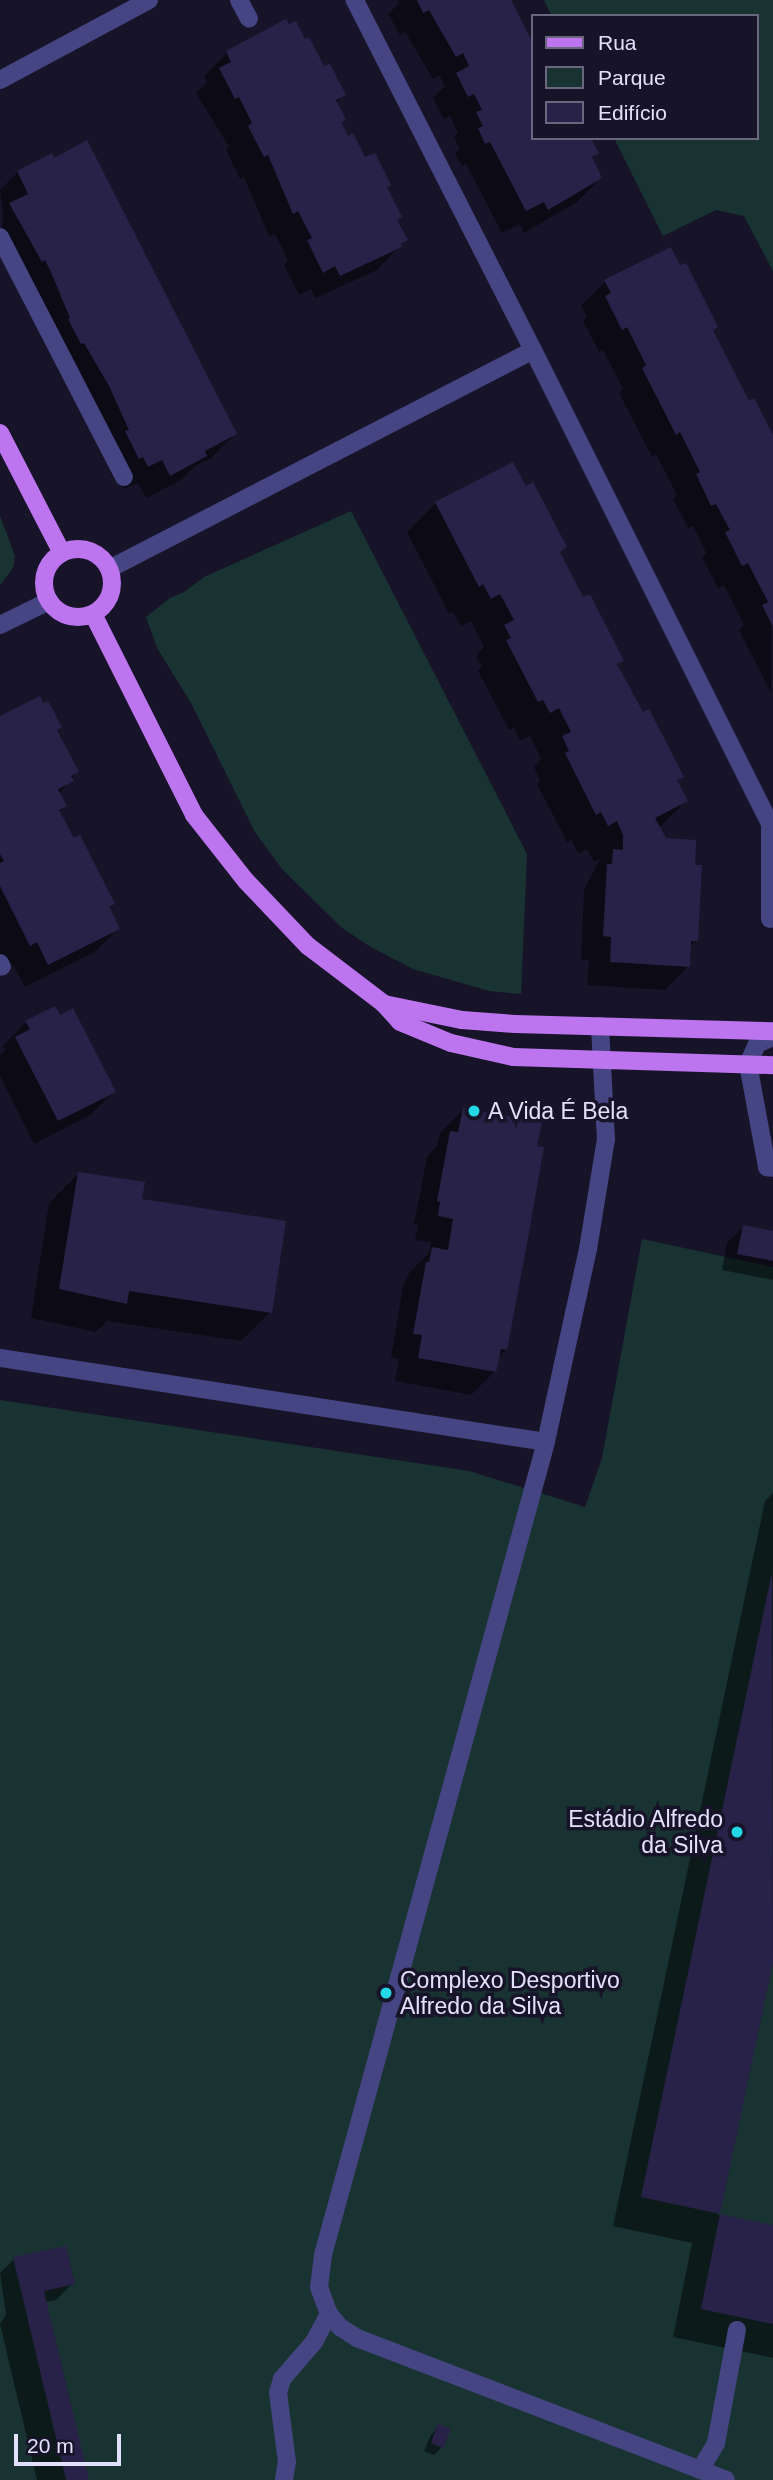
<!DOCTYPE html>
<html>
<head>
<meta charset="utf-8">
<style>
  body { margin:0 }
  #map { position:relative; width:773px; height:2480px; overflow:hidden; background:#171429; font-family:Arial,sans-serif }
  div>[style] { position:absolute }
  .green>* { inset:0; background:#183331 }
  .shadow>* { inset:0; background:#0007 }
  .building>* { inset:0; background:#292248 }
  .minor>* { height:18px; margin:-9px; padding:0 9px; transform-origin:9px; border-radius:9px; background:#464583 }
  .major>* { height:18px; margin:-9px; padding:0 9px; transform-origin:9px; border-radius:9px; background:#bd74ef }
  .major>.ring { margin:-9px; padding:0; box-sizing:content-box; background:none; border:18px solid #bd74ef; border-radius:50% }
  .dots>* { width:19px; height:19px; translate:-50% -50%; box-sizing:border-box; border:4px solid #171429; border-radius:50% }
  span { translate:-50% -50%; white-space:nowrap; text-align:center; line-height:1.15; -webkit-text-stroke:7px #171429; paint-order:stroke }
  .poi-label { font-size:23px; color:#e3e0fb }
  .left { translate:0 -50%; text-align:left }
  .right { translate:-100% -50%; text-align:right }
  .legend { position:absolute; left:531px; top:14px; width:228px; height:126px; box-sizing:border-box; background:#171429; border:2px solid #69667d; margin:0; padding:9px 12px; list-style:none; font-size:21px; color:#e3e0fb }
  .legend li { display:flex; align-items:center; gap:14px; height:35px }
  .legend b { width:35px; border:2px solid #69667d }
  .scale { position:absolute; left:14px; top:2434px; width:107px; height:32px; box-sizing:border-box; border:4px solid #e3e0fb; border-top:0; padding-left:9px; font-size:21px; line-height:24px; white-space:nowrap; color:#e3e0fb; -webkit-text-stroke:5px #171429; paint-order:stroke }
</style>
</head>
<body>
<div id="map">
  <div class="green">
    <i style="clip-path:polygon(544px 0,773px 0,773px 271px,744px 216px,716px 210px,663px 236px,614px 138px,757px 138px,757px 16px,552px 16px)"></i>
    <i style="clip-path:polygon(351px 511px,527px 854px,521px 994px,489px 991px,413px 969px,369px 946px,341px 927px,282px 869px,255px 832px,191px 703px,157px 648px,146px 617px,170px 598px,184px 592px,204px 577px)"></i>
    <i style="clip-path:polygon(0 516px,15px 556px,13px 568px,0 585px)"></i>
    <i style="clip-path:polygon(642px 1239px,773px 1267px,773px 2480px,0 2480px,0 1400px,469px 1471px,585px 1507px,602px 1458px)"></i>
  </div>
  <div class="shadow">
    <i style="clip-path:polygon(398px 0,509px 0,533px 48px,533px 138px,597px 153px,591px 159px,600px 178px,577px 202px,524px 233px,520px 224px,502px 233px,466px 164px,462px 166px,455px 153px,460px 149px,454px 137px,458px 133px,450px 116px,444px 119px,433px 98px,445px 86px,439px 75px,433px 79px,405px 32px,400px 35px,388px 14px,399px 3px)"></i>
    <i style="clip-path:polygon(227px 53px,323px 68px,344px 95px,336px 103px,344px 119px,339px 124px,386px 188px,400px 217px,396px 221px,405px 240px,377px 270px,316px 298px,311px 289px,299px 295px,284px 265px,288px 261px,275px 234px,269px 236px,244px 177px,240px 179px,226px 150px,229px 147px,196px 93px,207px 82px,204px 76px)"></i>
    <i style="clip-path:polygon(51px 155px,235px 434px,211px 458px,195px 466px,181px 480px,146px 498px,138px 483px,124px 489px,119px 479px,115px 481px,103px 456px,105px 454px,0 252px,3px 213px,0 190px,18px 172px)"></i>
    <i style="clip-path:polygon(670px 249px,748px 403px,773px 439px,771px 693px,739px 630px,744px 625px,724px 585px,718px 588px,702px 557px,706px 553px,693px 526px,688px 528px,673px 499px,677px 495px,656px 454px,652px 457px,619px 393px,623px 389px,603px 350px,599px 352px,583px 321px,587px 317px,581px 305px,605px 282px)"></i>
    <i style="clip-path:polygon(436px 503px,559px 553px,582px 600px,622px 660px,617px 666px,642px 714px,682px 776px,676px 782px,686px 801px,659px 828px,696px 940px,689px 947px,688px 966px,665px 990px,587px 985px,589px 960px,581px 959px,584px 890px,600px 859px,594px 862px,587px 849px,578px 854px,572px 840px,567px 842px,537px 784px,540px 780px,534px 767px,541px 759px,530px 736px,520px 741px,514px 728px,509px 730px,478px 671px,482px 667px,476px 656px,484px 647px,471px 621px,461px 626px,453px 612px,449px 614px,407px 532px)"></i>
    <i style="clip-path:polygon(0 718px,55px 731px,77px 772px,59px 794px,65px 806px,59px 812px,113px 903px,108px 908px,118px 929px,95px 952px,25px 987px,13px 965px,6px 968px,0 955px)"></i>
    <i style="clip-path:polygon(26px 1022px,114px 1092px,90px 1115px,34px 1144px,0 1076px,0 1055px,5px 1050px,3px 1046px)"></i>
    <i style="clip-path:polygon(463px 1110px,506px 1350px,497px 1358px,495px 1371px,471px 1395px,395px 1381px,399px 1359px,391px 1357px,403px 1287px,409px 1273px,429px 1253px,431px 1242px,415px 1240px,418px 1225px,414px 1224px,427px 1157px,437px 1146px,440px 1133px)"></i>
    <i style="clip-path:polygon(78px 1174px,140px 1200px,270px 1312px,241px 1341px,107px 1321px,96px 1332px,31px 1318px,49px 1203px)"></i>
    <i style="clip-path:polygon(743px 1227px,773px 1233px,773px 1280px,722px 1270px,727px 1243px)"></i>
    <i style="clip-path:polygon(773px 1493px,773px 1954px,718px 2215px,773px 2227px,773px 2358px,673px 2337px,692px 2243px,613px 2226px,765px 1501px)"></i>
    <i style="clip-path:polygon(14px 2259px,73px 2283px,56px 2300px,45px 2302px,87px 2480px,37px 2480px,0 2324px,6px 2314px,0 2273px)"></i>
    <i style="clip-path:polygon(439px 2426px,442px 2447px,434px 2455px,424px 2451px,431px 2435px)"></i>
  </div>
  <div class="building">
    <i style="clip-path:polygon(417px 0,511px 0,533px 44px,533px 138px,591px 138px,599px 153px,592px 157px,602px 178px,548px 210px,544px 202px,526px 211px,490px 142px,485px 144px,478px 128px,483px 126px,476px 112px,482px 110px,474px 94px,468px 97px,456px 73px,469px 66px,463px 53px,456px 57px,429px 10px,423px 13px)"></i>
    <i style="clip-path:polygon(286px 19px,289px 24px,296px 21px,305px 39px,309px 37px,324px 66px,330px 64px,346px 95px,336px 100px,346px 120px,341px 122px,348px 136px,353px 133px,365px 157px,375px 153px,391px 185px,387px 187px,402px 217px,397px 220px,408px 240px,401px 244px,402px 247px,340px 276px,335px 266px,323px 273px,307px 240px,312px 238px,298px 211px,293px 214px,268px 155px,264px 157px,248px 126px,252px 123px,239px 97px,235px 99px,219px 68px,231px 62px,226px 51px)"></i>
    <i style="clip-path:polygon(87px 140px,237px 434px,205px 451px,207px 456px,170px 476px,162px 460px,148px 467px,143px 457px,139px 459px,125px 431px,129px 430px,109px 386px,84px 343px,81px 344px,68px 319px,70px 318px,51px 272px,45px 260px,42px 262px,9px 203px,28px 194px,17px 171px,52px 153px,54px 158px)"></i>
    <i style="clip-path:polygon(671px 247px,680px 265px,686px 263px,718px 327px,713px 330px,749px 401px,754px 398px,773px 435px,773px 627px,762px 605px,768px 602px,748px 563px,742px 566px,725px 532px,730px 530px,716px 504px,711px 506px,696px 474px,700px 472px,680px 432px,676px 435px,642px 368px,646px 365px,627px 327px,622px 330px,605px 296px,611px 293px,604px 280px)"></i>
    <i style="clip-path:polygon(513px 462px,526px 486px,533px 482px,567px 547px,560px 552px,583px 597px,590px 594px,624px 661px,617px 664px,643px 712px,649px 709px,684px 777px,677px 780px,688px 801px,655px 818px,666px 838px,696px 840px,695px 865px,702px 865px,698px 941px,691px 941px,690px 967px,610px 962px,611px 937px,603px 936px,607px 864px,612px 864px,613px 849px,623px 850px,623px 835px,617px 821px,608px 826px,601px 812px,596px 815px,565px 753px,569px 751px,562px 736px,571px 732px,559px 708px,550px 713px,543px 700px,538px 702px,506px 640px,511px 638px,504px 625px,514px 620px,500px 594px,491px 599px,483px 584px,479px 587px,435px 502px)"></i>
    <i style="clip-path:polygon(40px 696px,43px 703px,48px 701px,62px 727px,57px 730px,79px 772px,71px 776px,74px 781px,58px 789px,67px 806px,59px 810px,74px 838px,80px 835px,115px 904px,109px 906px,120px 929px,48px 965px,37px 942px,30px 946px,0 886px,0 863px,4px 861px,0 854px,0 716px)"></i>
    <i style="clip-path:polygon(55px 1006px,60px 1015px,73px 1008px,116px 1092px,58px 1121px,15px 1037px,30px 1029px,25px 1021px)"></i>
    <i style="clip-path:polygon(463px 1108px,542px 1122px,537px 1146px,544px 1147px,526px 1249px,507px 1350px,501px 1349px,496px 1372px,418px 1358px,422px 1335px,413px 1334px,426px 1262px,429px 1262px,432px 1247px,448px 1250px,453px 1219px,438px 1216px,440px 1202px,437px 1201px,450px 1131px,458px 1132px)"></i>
    <i style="clip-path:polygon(78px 1172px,145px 1182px,142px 1199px,286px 1221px,272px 1313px,129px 1291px,127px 1304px,59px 1289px)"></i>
    <i style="clip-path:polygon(743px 1225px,773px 1231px,773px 1261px,737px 1254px)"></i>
    <i style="clip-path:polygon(772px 1572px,773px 1962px,720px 2214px,641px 2197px)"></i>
    <i style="clip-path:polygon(720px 2214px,773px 2225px,773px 2324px,701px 2309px)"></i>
    <i style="clip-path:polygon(66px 2246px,75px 2284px,44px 2291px,89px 2480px,66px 2480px,13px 2257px)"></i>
    <i style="clip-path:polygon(438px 2424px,451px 2429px,443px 2448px,431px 2443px)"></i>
  </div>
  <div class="minor">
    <i style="left:239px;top:0;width:21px;rotate:62deg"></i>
    <i style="left:0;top:80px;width:169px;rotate:-28.2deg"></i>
    <i style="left:0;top:237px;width:270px;rotate:62.7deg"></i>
    <i style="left:533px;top:350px;width:530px;rotate:63.43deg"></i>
    <i style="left:770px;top:824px;width:95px;rotate:90deg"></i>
    <i style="left:109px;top:569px;width:477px;rotate:-27.3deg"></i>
    <i style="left:533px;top:350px;width:393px;rotate:-117deg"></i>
    <i style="left:0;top:625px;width:55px;rotate:-26.1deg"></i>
    <i style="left:0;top:963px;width:4px;rotate:63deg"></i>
    <i style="left:600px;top:1026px;width:113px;rotate:87deg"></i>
    <i style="left:606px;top:1139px;width:111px;rotate:99.3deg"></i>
    <i style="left:588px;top:1249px;width:198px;rotate:102.3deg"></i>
    <i style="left:546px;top:1442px;width:843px;rotate:105.34deg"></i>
    <i style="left:323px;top:2255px;width:32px;rotate:97deg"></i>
    <i style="left:319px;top:2287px;width:29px;rotate:70deg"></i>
    <i style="left:329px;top:2314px;width:17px;rotate:50deg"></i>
    <i style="left:340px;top:2327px;width:20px;rotate:33deg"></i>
    <i style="left:357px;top:2338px;width:395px;rotate:21deg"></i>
    <i style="left:773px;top:1037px;width:17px;rotate:156deg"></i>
    <i style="left:757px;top:1044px;width:22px;rotate:114deg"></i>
    <i style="left:748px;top:1064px;width:105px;rotate:79.5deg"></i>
    <i style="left:767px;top:1167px;width:6px;rotate:9deg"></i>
    <i style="left:0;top:1358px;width:552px;rotate:8.75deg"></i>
    <i style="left:700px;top:2470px;width:31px;rotate:-59deg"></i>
    <i style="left:716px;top:2443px;width:115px;rotate:-79.5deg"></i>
    <i style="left:284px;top:2480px;width:18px;rotate:-81deg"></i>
    <i style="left:287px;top:2462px;width:70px;rotate:-97.4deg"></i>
    <i style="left:278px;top:2393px;width:15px;rotate:-74deg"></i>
    <i style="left:282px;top:2379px;width:49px;rotate:-49.1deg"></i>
    <i style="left:314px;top:2342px;width:32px;rotate:-62deg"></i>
  </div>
  <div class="major">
    <i style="left:0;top:433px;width:135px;rotate:62.7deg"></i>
    <i class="ring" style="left:44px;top:549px;width:50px;height:50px"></i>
    <i style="left:93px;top:614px;width:225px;rotate:63.3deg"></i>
    <i style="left:194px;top:815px;width:84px;rotate:51.8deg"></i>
    <i style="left:246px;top:881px;width:90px;rotate:46.4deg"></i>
    <i style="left:308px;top:946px;width:96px;rotate:37.3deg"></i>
    <i style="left:384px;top:1004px;width:24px;rotate:48deg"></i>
    <i style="left:400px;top:1022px;width:55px;rotate:22.4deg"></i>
    <i style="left:451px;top:1043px;width:64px;rotate:12.7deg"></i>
    <i style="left:513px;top:1057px;width:260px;rotate:1.8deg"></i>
    <i style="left:384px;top:1004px;width:80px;rotate:11.6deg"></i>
    <i style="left:462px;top:1020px;width:53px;rotate:4.3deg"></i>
    <i style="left:515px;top:1024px;width:258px;rotate:1.6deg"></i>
  </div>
  <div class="dots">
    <i style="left:474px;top:1111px;background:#23d7e5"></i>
    <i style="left:737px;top:1832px;background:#23d7e5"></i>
    <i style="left:386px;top:1993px;background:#23d7e5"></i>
  </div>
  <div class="poi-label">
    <span class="left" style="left:488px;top:1111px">A Vida É Bela</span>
    <span class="right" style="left:723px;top:1832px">Estádio Alfredo<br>da Silva</span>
    <span class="left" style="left:400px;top:1993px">Complexo Desportivo<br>Alfredo da Silva</span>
  </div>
  <ul class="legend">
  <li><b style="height:9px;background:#bd74ef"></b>Rua</li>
  <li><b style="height:19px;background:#183331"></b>Parque</li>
  <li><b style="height:19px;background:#292248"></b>Edifício</li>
  </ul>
  <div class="scale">20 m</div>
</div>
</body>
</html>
